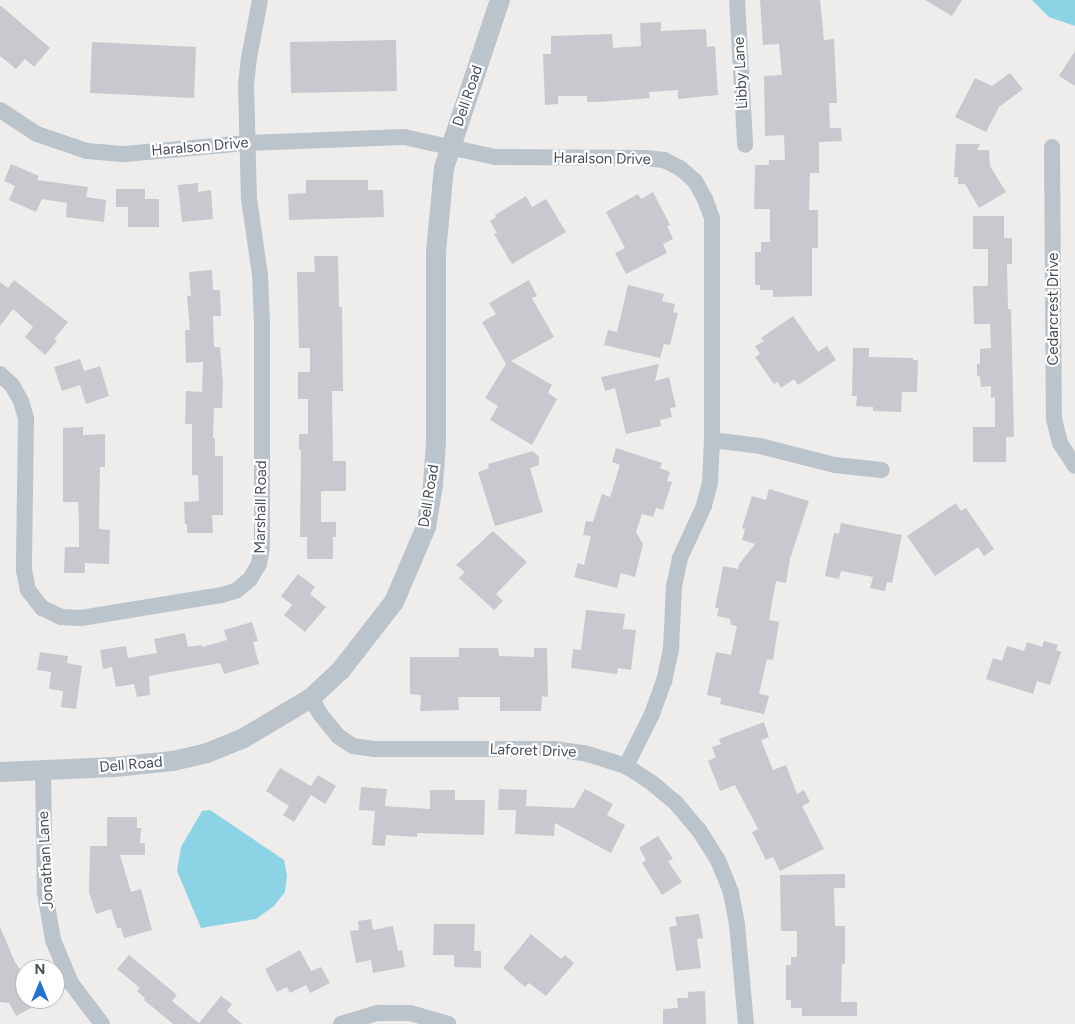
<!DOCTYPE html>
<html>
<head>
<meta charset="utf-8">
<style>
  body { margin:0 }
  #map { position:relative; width:1075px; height:1024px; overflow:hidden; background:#efecec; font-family:Figtree,sans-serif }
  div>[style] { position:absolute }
  .water>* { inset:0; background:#8cd4e5 }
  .building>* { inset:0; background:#c7c9cf }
  .minor>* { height:16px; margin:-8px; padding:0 8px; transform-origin:8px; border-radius:8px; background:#bbc4cb }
  .tertiary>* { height:20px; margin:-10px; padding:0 10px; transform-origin:10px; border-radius:10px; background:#bbc4cb }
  span { translate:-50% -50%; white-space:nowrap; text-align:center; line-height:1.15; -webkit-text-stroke:4.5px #fff; paint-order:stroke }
  .street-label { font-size:15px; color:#465058 }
  .north { position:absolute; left:15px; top:959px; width:50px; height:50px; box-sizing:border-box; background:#fff; border:1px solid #b5b9bc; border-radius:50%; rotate:0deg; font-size:14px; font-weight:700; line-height:20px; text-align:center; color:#465058 }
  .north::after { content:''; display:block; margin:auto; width:18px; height:22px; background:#2573d0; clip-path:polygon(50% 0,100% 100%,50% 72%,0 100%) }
</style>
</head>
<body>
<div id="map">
  <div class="water">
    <i style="clip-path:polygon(1032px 0,1075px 0,1075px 26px,1049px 17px)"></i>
    <i style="clip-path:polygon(210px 810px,284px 860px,287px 875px,285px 892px,274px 906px,256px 919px,201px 928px,177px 871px,181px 847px,202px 811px)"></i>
  </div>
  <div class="building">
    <i style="clip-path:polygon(760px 0,820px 0,824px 40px,834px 39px,837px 103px,829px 103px,830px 128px,841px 128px,842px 141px,819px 142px,819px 173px,810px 173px,809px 210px,818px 210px,818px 248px,812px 248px,812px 296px,773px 297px,773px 290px,760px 290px,760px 285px,755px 285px,755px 252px,761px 252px,761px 242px,770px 242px,770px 209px,754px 209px,755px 165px,769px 165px,769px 160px,785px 160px,784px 135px,765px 136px,764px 76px,782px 75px,779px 44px,763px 45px)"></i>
    <i style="clip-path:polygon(925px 0,962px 0,952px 16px)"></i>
    <i style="clip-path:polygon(0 5px,50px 48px,34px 67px,25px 59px,16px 69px,0 56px)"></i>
    <i style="clip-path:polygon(661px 22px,661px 31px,706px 29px,707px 47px,715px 46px,718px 95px,678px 99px,678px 90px,649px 92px,650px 98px,599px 102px,587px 102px,587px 96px,558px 96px,558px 104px,545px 105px,543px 54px,551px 54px,551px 36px,612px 34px,613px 48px,641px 46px,640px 23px)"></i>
    <i style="clip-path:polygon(396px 40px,397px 91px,291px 93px,290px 42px)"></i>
    <i style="clip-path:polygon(92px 42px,196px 47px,194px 98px,90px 93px)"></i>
    <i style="clip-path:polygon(1075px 51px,1075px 86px,1059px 76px)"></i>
    <i style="clip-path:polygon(1010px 73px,1023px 89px,999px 107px,986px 132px,955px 117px,975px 78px,992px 86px)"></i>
    <i style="clip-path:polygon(956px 144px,980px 144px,977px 150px,989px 150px,990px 166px,1006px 192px,979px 208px,965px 184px,958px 184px,958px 177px,954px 177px)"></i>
    <i style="clip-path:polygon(11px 164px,39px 176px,37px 180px,88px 187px,86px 197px,106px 200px,104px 222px,66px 217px,67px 203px,42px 199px,36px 212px,9px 200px,15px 186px,4px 181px)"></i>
    <i style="clip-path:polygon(306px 180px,368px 180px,368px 190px,383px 190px,384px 217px,289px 220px,288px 194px,306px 193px)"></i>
    <i style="clip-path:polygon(198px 183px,198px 192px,211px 190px,213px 219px,182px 222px,178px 185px)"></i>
    <i style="clip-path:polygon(116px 189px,145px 189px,145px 199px,159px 199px,159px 227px,128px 227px,128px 207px,116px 207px)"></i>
    <i style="clip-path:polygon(653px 192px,670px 225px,667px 226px,673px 239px,663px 244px,667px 253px,626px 274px,615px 253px,625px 248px,606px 212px,638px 194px,641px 199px)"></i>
    <i style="clip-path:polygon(526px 196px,532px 207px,546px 199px,566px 232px,512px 264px,494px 234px,497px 233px,490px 221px,496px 217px,495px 215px)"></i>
    <i style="clip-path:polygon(973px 216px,1004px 216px,1004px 238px,1012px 238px,1012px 264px,1007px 264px,1008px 309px,1011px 309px,1014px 437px,1006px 437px,1006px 462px,973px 462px,973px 427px,995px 427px,995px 397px,991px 398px,991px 386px,981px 387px,980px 376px,977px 376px,977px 364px,980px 364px,980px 349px,991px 348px,990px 324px,974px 324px,973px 286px,987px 286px,988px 283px,988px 249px,973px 249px)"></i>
    <i style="clip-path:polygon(314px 256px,338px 256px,339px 307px,342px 307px,343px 391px,332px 391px,333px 461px,346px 461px,346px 491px,321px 491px,321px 522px,336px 522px,336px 537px,333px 537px,333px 559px,307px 559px,307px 537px,300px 537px,301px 450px,299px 450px,299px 434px,308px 434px,308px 399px,298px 399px,298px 372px,310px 372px,310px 348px,299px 348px,297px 272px,315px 272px)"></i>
    <i style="clip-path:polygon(212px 270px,213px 290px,220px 290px,221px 316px,213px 316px,214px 347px,220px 347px,223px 383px,222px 408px,214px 408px,213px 438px,215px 438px,215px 456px,223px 456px,223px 515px,212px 515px,213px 533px,187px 533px,187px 524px,185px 524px,184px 502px,199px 501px,198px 475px,192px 475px,192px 424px,185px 424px,186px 391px,202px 392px,203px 362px,186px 363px,185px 330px,190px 330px,187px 296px,191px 296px,189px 272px)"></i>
    <i style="clip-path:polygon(14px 280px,68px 322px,54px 339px,57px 341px,45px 355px,25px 337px,33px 327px,13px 309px,0 326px,0 282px,8px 288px)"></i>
    <i style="clip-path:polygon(529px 280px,537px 296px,532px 298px,554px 337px,511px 361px,552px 385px,548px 393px,557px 399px,532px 445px,490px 420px,498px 406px,485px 398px,506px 364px,482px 322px,496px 314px,489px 303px)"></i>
    <i style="clip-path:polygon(628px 285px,664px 294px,662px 301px,675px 304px,673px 312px,678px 313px,670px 345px,664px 344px,660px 358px,604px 345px,608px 330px,617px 332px)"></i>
    <i style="clip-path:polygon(793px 316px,818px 352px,827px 346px,836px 360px,798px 385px,794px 379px,781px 388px,778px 382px,774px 384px,755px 357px,760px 354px,755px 346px,764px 341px,761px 338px)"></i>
    <i style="clip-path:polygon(853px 348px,869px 348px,869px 357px,913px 358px,913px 360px,918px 360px,917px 392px,902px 392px,901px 412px,873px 411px,873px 407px,856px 406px,857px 396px,852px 396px)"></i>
    <i style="clip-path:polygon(80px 359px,84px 371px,100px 366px,109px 396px,86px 404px,80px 385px,62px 391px,54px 367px)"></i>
    <i style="clip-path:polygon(659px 364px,655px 381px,669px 377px,676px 407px,670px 408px,672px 417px,660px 420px,661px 426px,626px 434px,615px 388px,605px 391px,601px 377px)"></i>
    <i style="clip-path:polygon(83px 427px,83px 435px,105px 434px,105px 467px,100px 467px,99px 529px,110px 530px,109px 564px,85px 563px,85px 573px,64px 573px,65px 547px,79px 547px,79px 519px,78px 502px,63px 502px,63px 428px)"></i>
    <i style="clip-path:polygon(616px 448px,662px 463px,660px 468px,670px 472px,667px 481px,672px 482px,663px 510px,656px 508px,653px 517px,642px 514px,636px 532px,643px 544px,635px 577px,621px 573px,617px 588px,574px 577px,578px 563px,584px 565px,591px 536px,583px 535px,586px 521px,593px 522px,602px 494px,610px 497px,620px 465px,612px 462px)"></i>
    <i style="clip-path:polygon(533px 451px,539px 457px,539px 465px,530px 468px,543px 512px,495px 526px,478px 472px,489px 468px,488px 464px)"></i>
    <i style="clip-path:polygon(769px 489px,809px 501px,790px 559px,786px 583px,776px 581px,769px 620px,779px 622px,773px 660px,767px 659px,759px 694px,769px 696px,764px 714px,720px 704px,721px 698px,707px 695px,716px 652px,731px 655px,737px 626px,731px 625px,730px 619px,717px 616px,719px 608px,715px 608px,723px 566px,738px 569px,739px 564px,755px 544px,742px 540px,745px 529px,742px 528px,752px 496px,766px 500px)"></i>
    <i style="clip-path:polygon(956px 503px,961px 511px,966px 508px,994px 549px,984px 556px,978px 547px,935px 576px,907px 536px)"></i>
    <i style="clip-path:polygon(841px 523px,902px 535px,892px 583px,887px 582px,885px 591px,870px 588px,873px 577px,841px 571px,839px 579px,825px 576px,834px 533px,839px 534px)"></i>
    <i style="clip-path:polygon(493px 531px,527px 562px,496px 594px,503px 601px,494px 610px,459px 578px,465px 572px,456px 565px)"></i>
    <i style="clip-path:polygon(298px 574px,315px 587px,310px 594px,326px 607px,305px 632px,284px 615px,292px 605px,281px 596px)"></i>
    <i style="clip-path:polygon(586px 610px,625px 614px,623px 629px,636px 630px,631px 670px,618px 668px,617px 674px,571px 668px,573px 649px,581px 650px)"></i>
    <i style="clip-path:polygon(252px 622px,258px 641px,253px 642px,259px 664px,224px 674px,220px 663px,149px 676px,150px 695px,137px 697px,134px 684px,116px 687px,112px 667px,103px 669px,100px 650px,126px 646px,128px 658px,157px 653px,154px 639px,185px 633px,188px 647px,202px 645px,202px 647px,227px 640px,224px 630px)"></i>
    <i style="clip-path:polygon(1044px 641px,1058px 645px,1056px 650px,1061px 652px,1050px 685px,1037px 681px,1033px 694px,986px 679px,993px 658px,1002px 661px,1007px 646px,1024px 651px,1027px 642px,1042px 647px)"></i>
    <i style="clip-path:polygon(459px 648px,498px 648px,499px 656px,534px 657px,534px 648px,547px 648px,548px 697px,542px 696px,541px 711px,500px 711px,500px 697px,458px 697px,459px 710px,420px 711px,421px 695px,410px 694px,410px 657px,459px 657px)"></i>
    <i style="clip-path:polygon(40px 652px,68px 656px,67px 663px,82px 666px,76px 709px,61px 707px,63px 691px,49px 689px,51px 672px,37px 670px)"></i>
    <i style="clip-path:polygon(764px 722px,769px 737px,761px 740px,773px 770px,786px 765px,797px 794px,804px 790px,810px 802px,802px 806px,824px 849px,780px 871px,773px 857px,766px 860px,752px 832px,758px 829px,735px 785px,720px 791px,708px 761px,716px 757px,712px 747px,721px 744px,719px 739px)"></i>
    <i style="clip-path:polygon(280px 768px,311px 786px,318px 775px,336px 786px,325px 804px,311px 795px,294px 822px,283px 815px,289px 806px,266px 791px)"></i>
    <i style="clip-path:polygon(361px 787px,387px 789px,385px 806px,430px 809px,430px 790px,455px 790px,455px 800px,485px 800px,484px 835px,417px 833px,417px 837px,386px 835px,385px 846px,372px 845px,375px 811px,359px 810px)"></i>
    <i style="clip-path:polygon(499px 789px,527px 790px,526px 806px,574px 808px,585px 789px,613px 804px,607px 815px,625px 825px,611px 853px,555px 823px,554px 836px,515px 834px,516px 810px,498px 810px)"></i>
    <i style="clip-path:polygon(107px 817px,137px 817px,137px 828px,141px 828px,140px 843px,145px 843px,145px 855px,120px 855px,131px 892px,141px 889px,152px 930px,124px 938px,121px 928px,117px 928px,111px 909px,96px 914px,89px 892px,90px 846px,107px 846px)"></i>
    <i style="clip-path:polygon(658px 836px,673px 859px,668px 861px,682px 882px,662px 895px,642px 863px,646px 860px,639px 848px)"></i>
    <i style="clip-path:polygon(845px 874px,845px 888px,834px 888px,835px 926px,845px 926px,845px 964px,842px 964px,841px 1002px,857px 1002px,857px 1016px,802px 1016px,802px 1008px,791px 1008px,791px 1000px,786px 1000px,786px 965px,791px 965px,791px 957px,797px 957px,797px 931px,781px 931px,780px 875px)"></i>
    <i style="clip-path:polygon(699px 914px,703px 938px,697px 939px,701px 968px,676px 971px,669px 927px,677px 926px,675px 917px)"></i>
    <i style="clip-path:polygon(371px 919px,373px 930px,393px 926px,398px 951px,402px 950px,405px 967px,373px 973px,371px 960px,356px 963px,350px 931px,359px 930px,358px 921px)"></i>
    <i style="clip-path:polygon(434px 924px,475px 924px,474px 951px,481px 951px,481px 968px,454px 967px,454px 955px,433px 955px)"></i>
    <i style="clip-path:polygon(0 927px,15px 962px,25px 977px,25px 999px,48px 999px,16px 1016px,9px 1003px,0 1002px)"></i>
    <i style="clip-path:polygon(531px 934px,561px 959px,565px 955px,574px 963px,546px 996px,529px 983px,525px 987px,503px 968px)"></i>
    <i style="clip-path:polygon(300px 950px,311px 971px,321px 967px,330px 983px,310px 993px,306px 985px,290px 993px,287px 987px,277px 992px,265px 969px)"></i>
    <i style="clip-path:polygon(129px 955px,177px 995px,172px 1001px,199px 1023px,221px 996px,232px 1004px,227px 1011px,242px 1024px,173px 1024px,144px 1000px,145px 998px,137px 991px,140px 988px,117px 969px)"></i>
    <i style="clip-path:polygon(705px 991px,706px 1024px,663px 1024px,663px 1009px,678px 1008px,677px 998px,688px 998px,688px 992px)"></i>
  </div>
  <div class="minor">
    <i style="left:737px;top:0;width:145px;rotate:86.8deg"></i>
    <i style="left:0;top:110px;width:44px;rotate:33deg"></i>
    <i style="left:37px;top:134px;width:53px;rotate:18.8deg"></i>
    <i style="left:87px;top:151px;width:38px;rotate:5deg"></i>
    <i style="left:125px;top:154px;width:122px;rotate:-5.2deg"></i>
    <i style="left:247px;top:143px;width:157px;rotate:-2.2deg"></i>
    <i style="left:404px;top:137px;width:93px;rotate:12.4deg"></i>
    <i style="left:495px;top:157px;width:150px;rotate:0.4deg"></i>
    <i style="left:645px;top:158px;width:19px;rotate:6deg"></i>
    <i style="left:664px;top:160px;width:18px;rotate:27deg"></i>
    <i style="left:680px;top:168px;width:20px;rotate:41deg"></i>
    <i style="left:695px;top:181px;width:21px;rotate:61deg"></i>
    <i style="left:705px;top:199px;width:20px;rotate:70deg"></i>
    <i style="left:712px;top:218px;width:222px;rotate:90deg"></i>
    <i style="left:712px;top:440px;width:43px;rotate:92.7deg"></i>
    <i style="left:710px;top:483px;width:24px;rotate:105deg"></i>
    <i style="left:704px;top:506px;width:57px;rotate:114.8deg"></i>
    <i style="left:680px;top:558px;width:29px;rotate:102deg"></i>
    <i style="left:674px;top:586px;width:63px;rotate:92.7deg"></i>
    <i style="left:671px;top:649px;width:33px;rotate:102deg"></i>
    <i style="left:664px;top:681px;width:37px;rotate:110deg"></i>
    <i style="left:651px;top:716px;width:56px;rotate:116.6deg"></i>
    <i style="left:1052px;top:147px;width:272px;rotate:89.6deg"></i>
    <i style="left:1054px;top:419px;width:25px;rotate:76deg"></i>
    <i style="left:1060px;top:443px;width:27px;rotate:57deg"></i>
    <i style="left:0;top:374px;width:16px;rotate:43deg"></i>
    <i style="left:12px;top:385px;width:18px;rotate:61deg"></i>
    <i style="left:21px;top:401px;width:19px;rotate:74deg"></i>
    <i style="left:26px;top:419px;width:151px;rotate:90.8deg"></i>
    <i style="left:24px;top:570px;width:20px;rotate:79deg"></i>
    <i style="left:28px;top:590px;width:23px;rotate:52deg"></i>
    <i style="left:42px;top:608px;width:21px;rotate:25deg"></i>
    <i style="left:61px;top:617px;width:20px;rotate:3deg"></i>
    <i style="left:81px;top:618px;width:143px;rotate:-9.3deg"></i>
    <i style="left:222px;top:595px;width:16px;rotate:-18deg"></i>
    <i style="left:237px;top:590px;width:17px;rotate:-40deg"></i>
    <i style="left:250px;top:579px;width:17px;rotate:-59deg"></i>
    <i style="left:259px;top:564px;width:17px;rotate:-80deg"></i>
    <i style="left:262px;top:547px;width:224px;rotate:-90deg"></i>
    <i style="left:262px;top:323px;width:48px;rotate:-92.4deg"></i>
    <i style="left:260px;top:275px;width:77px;rotate:-98.2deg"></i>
    <i style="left:249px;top:199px;width:114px;rotate:-91.5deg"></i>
    <i style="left:246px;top:85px;width:27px;rotate:-84deg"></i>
    <i style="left:249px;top:58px;width:59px;rotate:-79.3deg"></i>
    <i style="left:712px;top:440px;width:48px;rotate:7.1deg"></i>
    <i style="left:760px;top:446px;width:77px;rotate:14.2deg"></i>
    <i style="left:835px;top:465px;width:47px;rotate:6.1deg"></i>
    <i style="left:311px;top:698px;width:20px;rotate:60deg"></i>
    <i style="left:321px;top:715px;width:27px;rotate:51deg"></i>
    <i style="left:338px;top:736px;width:18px;rotate:34deg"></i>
    <i style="left:353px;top:746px;width:21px;rotate:8deg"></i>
    <i style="left:374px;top:749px;width:180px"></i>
    <i style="left:554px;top:749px;width:30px;rotate:8deg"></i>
    <i style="left:584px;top:753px;width:44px;rotate:17.2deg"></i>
    <i style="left:626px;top:766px;width:31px;rotate:33deg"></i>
    <i style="left:652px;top:783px;width:31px;rotate:40deg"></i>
    <i style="left:676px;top:803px;width:35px;rotate:50deg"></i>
    <i style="left:699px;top:830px;width:36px;rotate:58deg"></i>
    <i style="left:718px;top:860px;width:35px;rotate:68deg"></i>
    <i style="left:731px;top:893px;width:32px;rotate:79deg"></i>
    <i style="left:737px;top:924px;width:100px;rotate:84.9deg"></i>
    <i style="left:43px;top:771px;width:122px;rotate:89.1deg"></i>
    <i style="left:45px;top:893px;width:48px;rotate:80.3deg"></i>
    <i style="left:53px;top:940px;width:47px;rotate:67.3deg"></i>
    <i style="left:71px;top:983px;width:51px;rotate:52.9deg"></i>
    <i style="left:341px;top:1024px;width:39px;rotate:-17deg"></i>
    <i style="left:378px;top:1013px;width:32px"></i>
    <i style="left:410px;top:1013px;width:40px;rotate:16deg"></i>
  </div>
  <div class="tertiary">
    <i style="left:0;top:772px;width:114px;rotate:-2.5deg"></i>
    <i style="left:114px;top:767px;width:59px;rotate:-5.8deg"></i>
    <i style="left:173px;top:761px;width:35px;rotate:-13deg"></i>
    <i style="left:207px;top:753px;width:38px;rotate:-22deg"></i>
    <i style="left:242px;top:739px;width:80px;rotate:-30.7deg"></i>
    <i style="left:311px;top:698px;width:41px;rotate:-43deg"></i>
    <i style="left:341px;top:670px;width:86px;rotate:-52.1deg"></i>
    <i style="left:394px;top:602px;width:82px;rotate:-66.9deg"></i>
    <i style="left:426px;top:527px;width:43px;rotate:-80.5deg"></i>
    <i style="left:433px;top:485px;width:43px;rotate:-86deg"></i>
    <i style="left:436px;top:442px;width:190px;rotate:-90deg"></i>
    <i style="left:436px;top:252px;width:84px;rotate:-84.6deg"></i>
    <i style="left:444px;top:168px;width:177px;rotate:-71.6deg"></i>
  </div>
  <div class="street-label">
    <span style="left:741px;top:73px;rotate:-93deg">Libby Lane</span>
    <span style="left:468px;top:96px;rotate:-71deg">Dell Road</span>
    <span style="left:200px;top:147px;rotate:-5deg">Haralson Drive</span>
    <span style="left:602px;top:159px;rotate:1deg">Haralson Drive</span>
    <span style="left:1054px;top:309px;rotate:-90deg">Cedarcrest Drive</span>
    <span style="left:429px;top:496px;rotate:-81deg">Dell Road</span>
    <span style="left:261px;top:507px;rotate:-89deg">Marshall Road</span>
    <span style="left:533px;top:751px;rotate:2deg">Laforet Drive</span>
    <span style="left:131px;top:765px;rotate:-5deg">Dell Road</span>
    <span style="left:46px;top:860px;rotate:-93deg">Jonathan Lane</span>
  </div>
  <div class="north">N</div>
</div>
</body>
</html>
